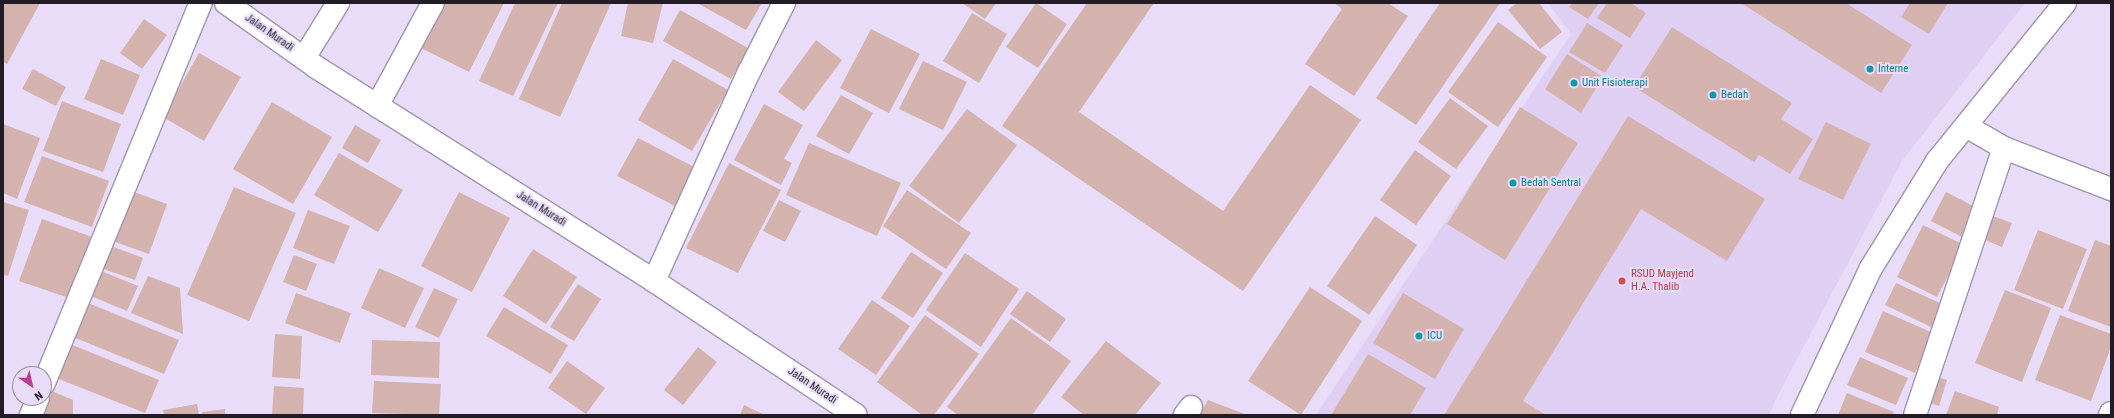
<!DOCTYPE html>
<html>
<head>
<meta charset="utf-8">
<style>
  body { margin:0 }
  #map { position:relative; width:2114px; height:418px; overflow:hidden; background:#e8dcf8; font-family:"Roboto Condensed",sans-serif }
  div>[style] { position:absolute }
  .built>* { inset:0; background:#dfd0f3 }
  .building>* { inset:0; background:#d4b2ad }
  .roads { filter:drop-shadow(1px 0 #a094af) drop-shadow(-1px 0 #a094af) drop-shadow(0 1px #a094af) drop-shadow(0 -1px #a094af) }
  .street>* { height:22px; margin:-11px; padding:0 11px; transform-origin:11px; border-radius:11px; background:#fff }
  .secondary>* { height:22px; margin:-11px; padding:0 11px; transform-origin:11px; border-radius:11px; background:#fff }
  .highway>* { height:22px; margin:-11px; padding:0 11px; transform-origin:11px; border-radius:11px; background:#fff }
  .dots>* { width:11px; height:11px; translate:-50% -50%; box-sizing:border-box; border:2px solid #e8dcf8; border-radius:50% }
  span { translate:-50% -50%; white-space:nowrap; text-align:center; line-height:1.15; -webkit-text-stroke:4px #e8dcf8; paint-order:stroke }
  .street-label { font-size:11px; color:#211c26 }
  .culture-label { font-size:11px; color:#0d838f }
  .left { translate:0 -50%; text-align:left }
  .health-label { font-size:11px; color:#be3a42 }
  .frame { position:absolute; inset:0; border:4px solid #211c26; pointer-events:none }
  .north { position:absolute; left:12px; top:366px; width:40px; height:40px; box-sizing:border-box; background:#e8dcf8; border:1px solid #988fa4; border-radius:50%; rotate:146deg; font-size:11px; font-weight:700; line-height:16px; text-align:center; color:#211c26 }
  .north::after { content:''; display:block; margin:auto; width:14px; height:18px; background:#bc3f8e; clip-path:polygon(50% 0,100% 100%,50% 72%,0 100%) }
</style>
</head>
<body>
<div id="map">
  <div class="built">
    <i style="clip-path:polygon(1548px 3px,2025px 3px,1902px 161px,1775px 401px,1769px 415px,1316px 415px,1571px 34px)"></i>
  </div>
  <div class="building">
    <i style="clip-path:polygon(3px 3px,40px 3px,7px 64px,3px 62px)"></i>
    <i style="clip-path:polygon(444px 3px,504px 3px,469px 72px,421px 48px)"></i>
    <i style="clip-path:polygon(515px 3px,558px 3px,513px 96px,479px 81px)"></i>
    <i style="clip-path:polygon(562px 3px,611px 3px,560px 117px,519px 99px)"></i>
    <i style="clip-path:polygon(628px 3px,663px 3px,653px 43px,621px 36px)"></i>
    <i style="clip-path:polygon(697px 3px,762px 3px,746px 30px)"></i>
    <i style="clip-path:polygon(962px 3px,996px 3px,985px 19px)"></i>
    <i style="clip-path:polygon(1036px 3px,1067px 24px,1038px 68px,1006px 47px)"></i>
    <i style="clip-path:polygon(1087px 3px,1154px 3px,1079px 112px,1223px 211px,1310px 85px,1361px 120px,1243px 291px,1002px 126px)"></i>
    <i style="clip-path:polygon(1334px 3px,1388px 3px,1408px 16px,1354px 96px,1305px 64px,1342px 9px)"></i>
    <i style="clip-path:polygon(1440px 3px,1500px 3px,1416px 125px,1376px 98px)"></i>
    <i style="clip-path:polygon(1517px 3px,1539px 3px,1562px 32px,1540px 49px,1508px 10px)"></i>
    <i style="clip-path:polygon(1572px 3px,1599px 3px,1588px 19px,1569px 7px)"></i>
    <i style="clip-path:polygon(1607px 3px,1631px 3px,1646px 13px,1630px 38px,1597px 18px)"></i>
    <i style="clip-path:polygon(1741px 3px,1846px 3px,1912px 45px,1881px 93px)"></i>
    <i style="clip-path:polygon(1910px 3px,1948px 3px,1929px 34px,1901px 17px)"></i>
    <i style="clip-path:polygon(680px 10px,748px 48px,731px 79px,663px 41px)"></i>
    <i style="clip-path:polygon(972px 13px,1007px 34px,979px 83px,943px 61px)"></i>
    <i style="clip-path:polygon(144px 19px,167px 35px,142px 69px,120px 53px)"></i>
    <i style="clip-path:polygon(1498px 22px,1547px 57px,1498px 127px,1448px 92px)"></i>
    <i style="clip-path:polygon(1587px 23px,1623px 45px,1605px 73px,1569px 52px)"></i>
    <i style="clip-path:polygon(1672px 27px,1792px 103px,1781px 119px,1813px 139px,1790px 174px,1759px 155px,1754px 162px,1634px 87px)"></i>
    <i style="clip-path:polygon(871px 29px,920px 54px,889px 113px,840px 88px)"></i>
    <i style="clip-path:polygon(816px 40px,842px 60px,804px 111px,778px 92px)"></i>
    <i style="clip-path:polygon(199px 53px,241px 77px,204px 141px,163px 117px)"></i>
    <i style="clip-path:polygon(1567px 54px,1603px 77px,1581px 113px,1545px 89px)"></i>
    <i style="clip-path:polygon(101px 59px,140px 75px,123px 115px,84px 99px)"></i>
    <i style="clip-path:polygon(673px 59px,728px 90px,692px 151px,638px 120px)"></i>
    <i style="clip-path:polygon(923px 61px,967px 82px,943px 130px,899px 109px)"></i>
    <i style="clip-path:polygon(33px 69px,66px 87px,56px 106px,22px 89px)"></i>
    <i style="clip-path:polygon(841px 95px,873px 113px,849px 154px,816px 136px)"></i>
    <i style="clip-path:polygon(1450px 98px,1488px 126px,1456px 169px,1418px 142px)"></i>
    <i style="clip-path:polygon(62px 101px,121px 124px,103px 172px,43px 151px)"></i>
    <i style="clip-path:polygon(272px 102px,332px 137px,293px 204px,233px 169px)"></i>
    <i style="clip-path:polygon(764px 104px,803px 125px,784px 159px,792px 163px,781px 185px,734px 160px)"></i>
    <i style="clip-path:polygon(1520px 107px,1578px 143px,1505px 260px,1447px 224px)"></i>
    <i style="clip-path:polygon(967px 109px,1017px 145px,959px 223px,909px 186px)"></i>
    <i style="clip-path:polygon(1628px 116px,1765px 199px,1727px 261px,1641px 209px,1523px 401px,1546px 415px,1444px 415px)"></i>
    <i style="clip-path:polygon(1826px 122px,1871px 144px,1843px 200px,1798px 179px)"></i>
    <i style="clip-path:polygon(3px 124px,40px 138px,17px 199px,3px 193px)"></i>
    <i style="clip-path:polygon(355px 125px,381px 140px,368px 163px,342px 148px)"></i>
    <i style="clip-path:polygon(638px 138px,696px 168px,675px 206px,617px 176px)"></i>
    <i style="clip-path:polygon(809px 143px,901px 183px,877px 236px,786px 195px)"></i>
    <i style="clip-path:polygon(1415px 150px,1451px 176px,1416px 225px,1380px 200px)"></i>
    <i style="clip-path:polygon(339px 153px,403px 190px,378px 232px,314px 195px)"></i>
    <i style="clip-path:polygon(42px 156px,109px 181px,92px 227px,24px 202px)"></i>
    <i style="clip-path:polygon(729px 163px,781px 190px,738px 273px,686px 248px)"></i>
    <i style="clip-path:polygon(234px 187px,296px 213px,249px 321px,187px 295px)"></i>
    <i style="clip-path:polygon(126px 189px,167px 204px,149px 254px,107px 239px)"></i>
    <i style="clip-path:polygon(907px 190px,971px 233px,946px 269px,883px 226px)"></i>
    <i style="clip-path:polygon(459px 192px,510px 218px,472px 292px,421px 266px)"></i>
    <i style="clip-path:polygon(1946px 192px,1979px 209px,1964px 238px,1931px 221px)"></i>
    <i style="clip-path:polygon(779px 200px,801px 211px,785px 242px,763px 231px)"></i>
    <i style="clip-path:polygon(3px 202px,29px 210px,8px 276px,3px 275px)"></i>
    <i style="clip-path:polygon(308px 210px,350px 226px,334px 264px,293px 248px)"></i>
    <i style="clip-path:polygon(1375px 216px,1417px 245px,1369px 315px,1327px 286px)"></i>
    <i style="clip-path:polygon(1993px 216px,2012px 223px,2002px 247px,1983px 239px)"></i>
    <i style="clip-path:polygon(42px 219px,95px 238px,72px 299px,19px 281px)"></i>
    <i style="clip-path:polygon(1923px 225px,1964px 245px,1937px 297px,1897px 277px)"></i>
    <i style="clip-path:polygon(2038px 230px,2087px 249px,2063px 309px,2014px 290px)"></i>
    <i style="clip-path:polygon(2095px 240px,2111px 246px,2111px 327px,2068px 311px)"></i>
    <i style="clip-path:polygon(103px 243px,143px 258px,135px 280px,95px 266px)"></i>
    <i style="clip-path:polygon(533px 249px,577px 277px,546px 324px,503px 296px)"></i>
    <i style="clip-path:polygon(911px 252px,943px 273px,913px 318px,881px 298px)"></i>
    <i style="clip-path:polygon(965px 253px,1019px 289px,981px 347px,926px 310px)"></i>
    <i style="clip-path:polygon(294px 255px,317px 264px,306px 291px,283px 282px)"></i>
    <i style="clip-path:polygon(379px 268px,424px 288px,405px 328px,361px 308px)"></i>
    <i style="clip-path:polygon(96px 269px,138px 286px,127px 311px,86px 294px)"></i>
    <i style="clip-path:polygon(148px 276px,180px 288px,183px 334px,131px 313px)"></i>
    <i style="clip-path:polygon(1896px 283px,1942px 304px,1931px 327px,1885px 305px)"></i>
    <i style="clip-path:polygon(578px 284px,601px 299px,574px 341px,550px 327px)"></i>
    <i style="clip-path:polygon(1310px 287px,1362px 321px,1301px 415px,1248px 381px)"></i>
    <i style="clip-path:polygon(434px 288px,458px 299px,439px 338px,415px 327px)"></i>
    <i style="clip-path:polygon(2005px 290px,2051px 308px,2022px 382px,1975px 363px)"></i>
    <i style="clip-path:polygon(1027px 291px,1066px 319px,1050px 342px,1010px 314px)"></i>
    <i style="clip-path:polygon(296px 293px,351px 313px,340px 343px,285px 323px)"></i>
    <i style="clip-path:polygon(1403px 293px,1464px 329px,1435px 379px,1373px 343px)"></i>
    <i style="clip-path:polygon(872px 300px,910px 326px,876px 375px,838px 349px)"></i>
    <i style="clip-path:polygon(88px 303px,179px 340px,164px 374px,73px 337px)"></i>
    <i style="clip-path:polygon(504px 307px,568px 345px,551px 374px,486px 336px)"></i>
    <i style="clip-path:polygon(1883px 311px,1933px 333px,1915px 373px,1865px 352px)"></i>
    <i style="clip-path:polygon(925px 315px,979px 354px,934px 415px,922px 415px,877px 382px)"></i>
    <i style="clip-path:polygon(2060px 315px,2111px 334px,2111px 347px,2091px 401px,2035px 380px)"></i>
    <i style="clip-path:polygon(1011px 318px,1071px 361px,1032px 415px,958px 415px,947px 407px)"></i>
    <i style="clip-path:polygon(275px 334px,302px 336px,300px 379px,272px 377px)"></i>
    <i style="clip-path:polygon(372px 340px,440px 342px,439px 378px,371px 375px)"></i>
    <i style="clip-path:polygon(1106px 341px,1161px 383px,1135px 415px,1084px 415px,1061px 397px)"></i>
    <i style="clip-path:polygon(70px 344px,159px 380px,145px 413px,56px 378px)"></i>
    <i style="clip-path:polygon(698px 347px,717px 362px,683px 405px,664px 390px)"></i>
    <i style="clip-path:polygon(1368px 354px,1426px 388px,1410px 415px,1331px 415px)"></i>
    <i style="clip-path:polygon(1860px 357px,1908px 378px,1896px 405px,1847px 385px)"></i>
    <i style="clip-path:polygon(567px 361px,605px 388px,586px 414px,548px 388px)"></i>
    <i style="clip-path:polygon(1931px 375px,1947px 380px,1939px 406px,1922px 400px)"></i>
    <i style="clip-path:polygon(374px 381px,441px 384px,439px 415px,372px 413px)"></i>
    <i style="clip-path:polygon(274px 386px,304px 388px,303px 415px,272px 415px)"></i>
    <i style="clip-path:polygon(47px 389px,73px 400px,73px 415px,37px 415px)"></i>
    <i style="clip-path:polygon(1955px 391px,1999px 407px,1997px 415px,1946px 415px)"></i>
    <i style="clip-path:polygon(1847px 393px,1894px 412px,1893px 415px,1838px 415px)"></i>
    <i style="clip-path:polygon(1208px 400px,1247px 415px,1199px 415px)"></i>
    <i style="clip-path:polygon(197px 404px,199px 415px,164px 415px,163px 410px)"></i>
    <i style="clip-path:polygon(744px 405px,765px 415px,740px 415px)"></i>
    <i style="clip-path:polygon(225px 409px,225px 415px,203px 415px,202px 412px)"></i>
  </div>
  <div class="roads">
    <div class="street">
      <i style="left:304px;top:58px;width:65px;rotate:-58.3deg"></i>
      <i style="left:377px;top:106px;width:117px;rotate:-61.5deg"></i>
      <i style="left:654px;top:281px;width:230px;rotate:-65.6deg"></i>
      <i style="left:749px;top:72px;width:77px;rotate:-63.1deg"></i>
      <i style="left:44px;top:383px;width:411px;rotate:-67.6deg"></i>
      <i style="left:31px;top:415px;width:18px;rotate:-68deg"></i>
      <i style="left:1185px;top:415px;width:10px;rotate:-53deg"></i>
      <i style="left:1915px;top:415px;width:281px;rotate:-71.6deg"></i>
      <i style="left:2110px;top:415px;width:2px;rotate:-63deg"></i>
    </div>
    <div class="secondary">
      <i style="left:1966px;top:126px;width:44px;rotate:30.1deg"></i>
      <i style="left:2004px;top:148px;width:115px;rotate:21deg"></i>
      <i style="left:1802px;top:415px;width:162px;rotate:-64.9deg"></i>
      <i style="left:1871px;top:268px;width:126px;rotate:-58.3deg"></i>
      <i style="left:1937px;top:161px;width:203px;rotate:-51deg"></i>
    </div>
    <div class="highway">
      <i style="left:226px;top:3px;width:110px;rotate:35.4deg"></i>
      <i style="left:316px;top:67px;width:400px;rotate:32.3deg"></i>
      <i style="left:654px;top:281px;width:242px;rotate:33.6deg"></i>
    </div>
  </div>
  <div class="dots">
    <i style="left:1870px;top:69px;background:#0f9aa8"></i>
    <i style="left:1574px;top:83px;background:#0f9aa8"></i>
    <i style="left:1713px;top:95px;background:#0f9aa8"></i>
    <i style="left:1513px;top:183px;background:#0f9aa8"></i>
    <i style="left:1622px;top:281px;background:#e0444e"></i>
    <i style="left:1419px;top:336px;background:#0f9aa8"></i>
  </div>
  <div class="street-label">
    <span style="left:269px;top:33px;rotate:35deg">Jalan Muradi</span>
    <span style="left:541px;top:209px;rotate:32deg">Jalan Muradi</span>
    <span style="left:812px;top:386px;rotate:34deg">Jalan Muradi</span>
  </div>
  <div class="culture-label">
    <span class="left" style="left:1878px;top:69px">Interne</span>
    <span class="left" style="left:1582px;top:83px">Unit Fisioterapi</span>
    <span class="left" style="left:1721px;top:95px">Bedah</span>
    <span class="left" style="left:1521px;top:183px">Bedah Sentral</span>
    <span class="left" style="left:1427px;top:336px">ICU</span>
  </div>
  <div class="health-label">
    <span class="left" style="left:1631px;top:281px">RSUD Mayjend<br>H.A. Thalib</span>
  </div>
  <div class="frame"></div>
  <div class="north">N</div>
</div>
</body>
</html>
